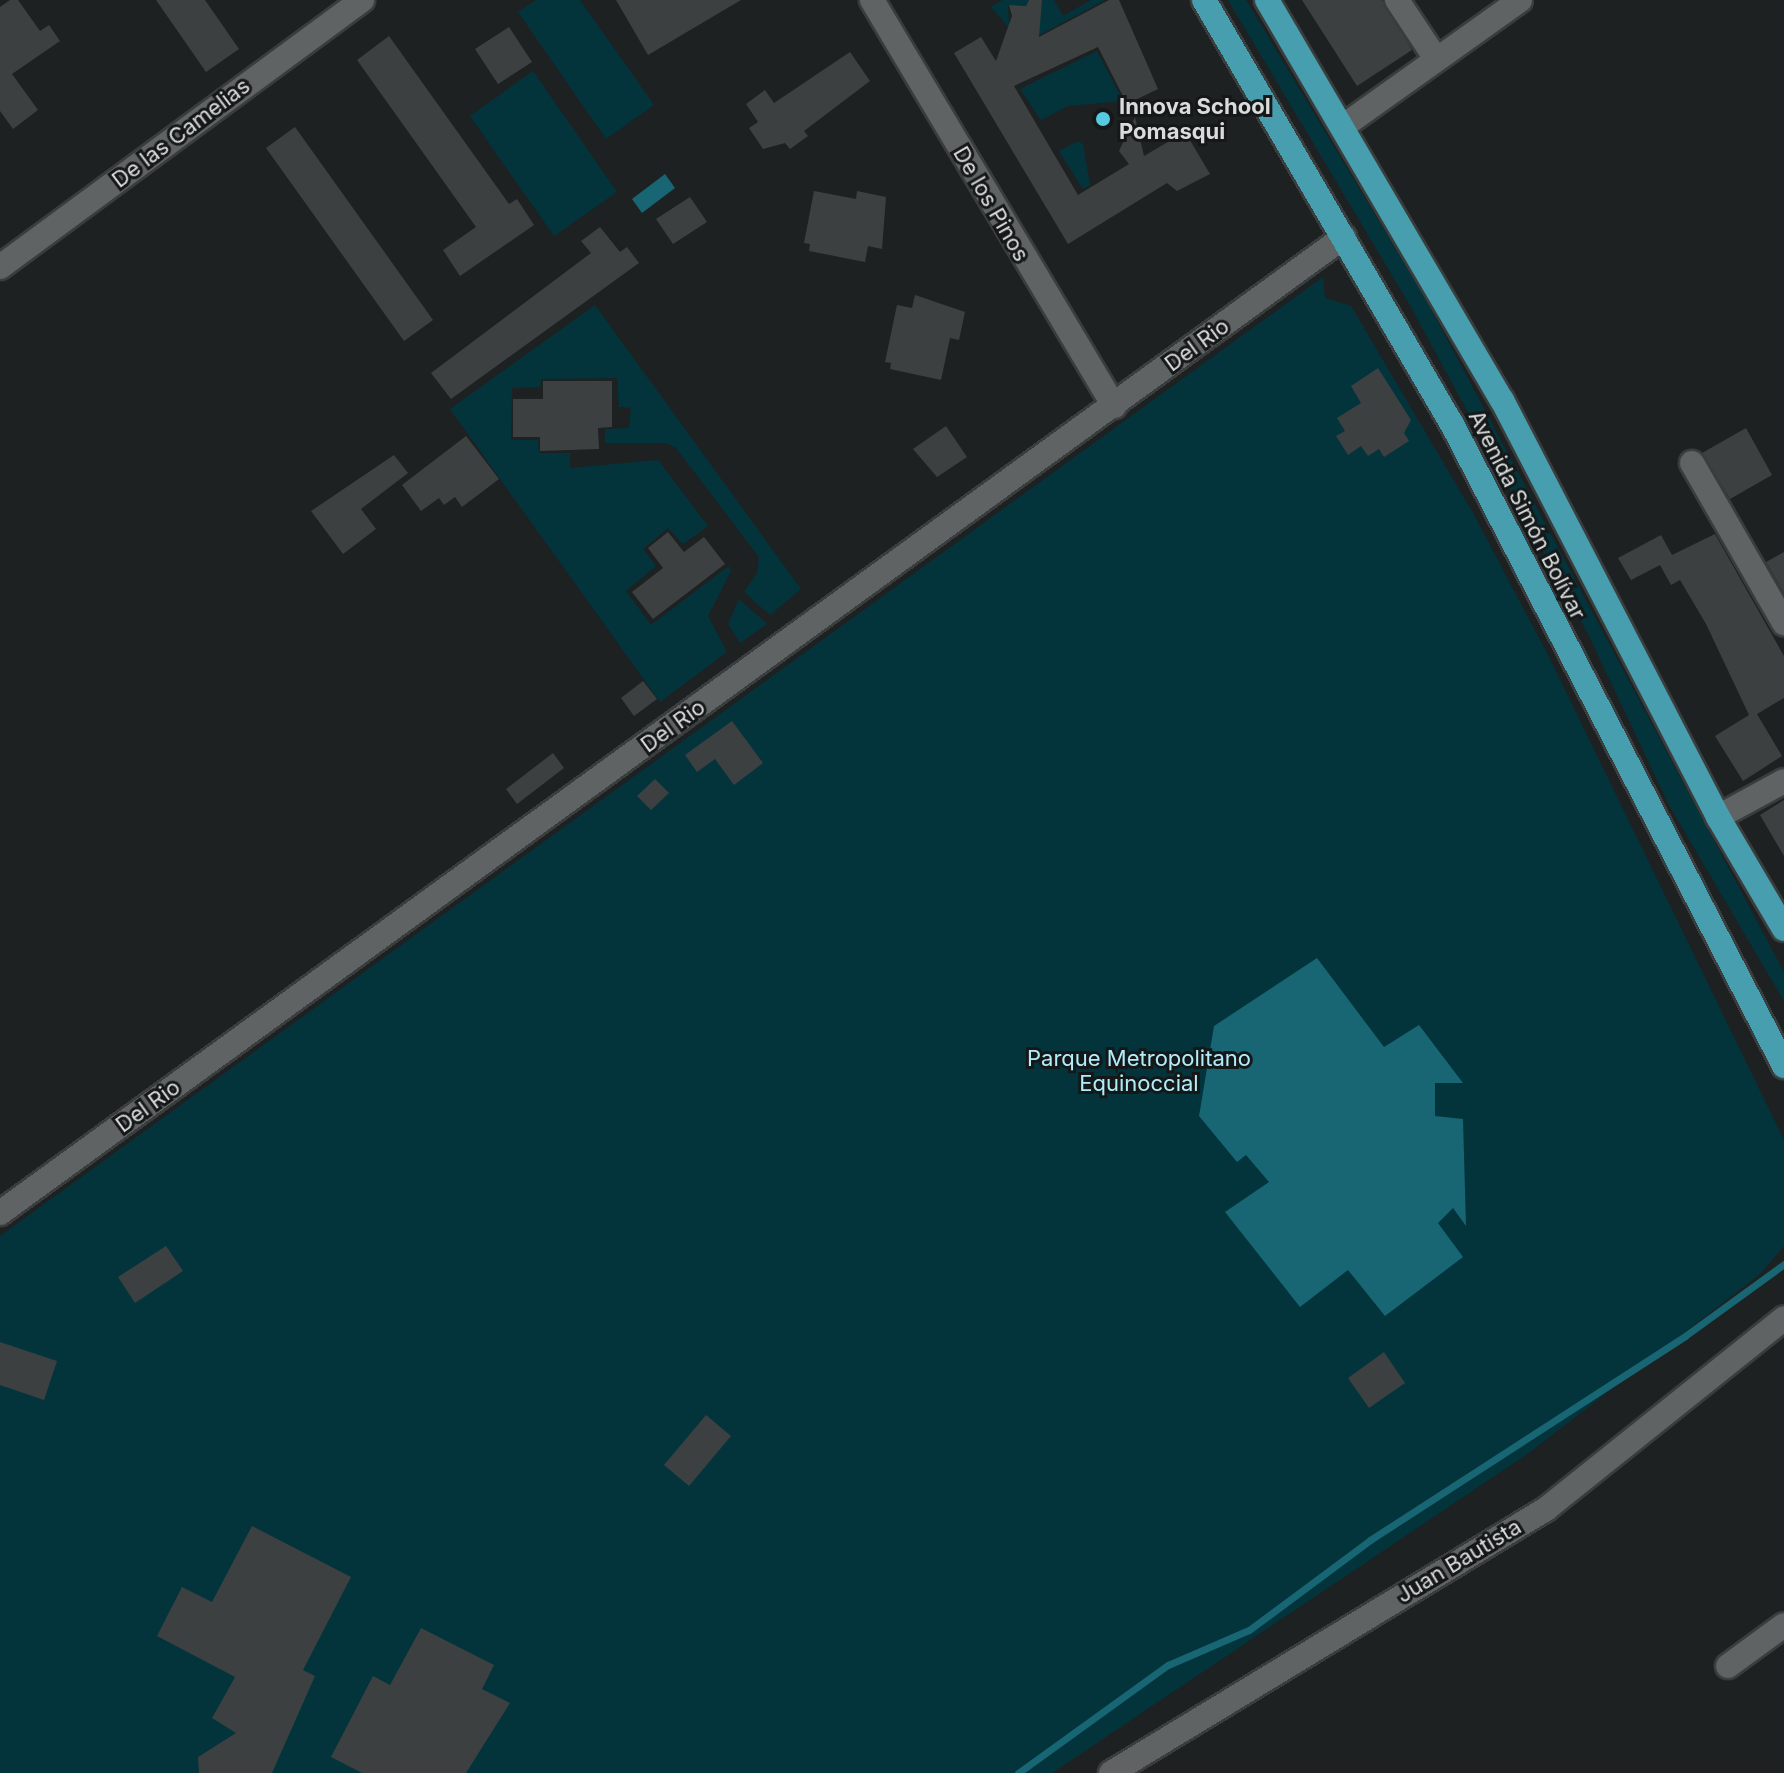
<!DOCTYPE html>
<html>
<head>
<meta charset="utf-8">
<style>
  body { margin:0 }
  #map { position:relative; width:1784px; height:1773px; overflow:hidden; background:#1e2122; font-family:Inter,sans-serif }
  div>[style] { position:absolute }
  .green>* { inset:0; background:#03343c }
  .water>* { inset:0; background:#186573 }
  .stream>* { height:7px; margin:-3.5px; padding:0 3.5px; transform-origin:3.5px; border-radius:3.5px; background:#186573 }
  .building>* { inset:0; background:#3c4041 }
  .roads { filter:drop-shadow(2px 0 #3a3d3d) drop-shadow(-2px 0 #3a3d3d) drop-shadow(0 2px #3a3d3d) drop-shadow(0 -2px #3a3d3d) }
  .street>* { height:24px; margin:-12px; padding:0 12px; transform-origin:12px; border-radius:12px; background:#5f6363 }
  .highway>* { height:24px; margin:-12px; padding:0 12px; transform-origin:12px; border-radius:12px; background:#479eaf }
  .dots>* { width:22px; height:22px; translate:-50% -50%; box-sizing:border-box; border:4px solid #151819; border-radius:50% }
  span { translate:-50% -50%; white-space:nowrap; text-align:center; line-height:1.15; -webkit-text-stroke:6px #151819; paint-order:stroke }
  .poi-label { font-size:22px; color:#dadcdc; font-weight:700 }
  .left { translate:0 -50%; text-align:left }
  .street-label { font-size:22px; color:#dadcdc }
  .park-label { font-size:22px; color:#b1edf9 }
</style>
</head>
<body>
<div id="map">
  <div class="green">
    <i style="clip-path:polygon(536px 0,580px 0,654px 105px,606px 139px,518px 12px)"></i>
    <i style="clip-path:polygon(1003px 0,1029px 0,1026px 6px,1008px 5px,1009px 25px,1034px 22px,1043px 0,1054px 0,1063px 16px,1091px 0,1105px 0,1030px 40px,1011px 30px,991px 7px)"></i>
    <i style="clip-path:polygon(1228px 0,1246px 0,1425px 298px,1784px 972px,1784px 1001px,1669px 805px,1589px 636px,1411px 307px)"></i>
    <i style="clip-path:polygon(1097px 51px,1123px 101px,1068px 106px,1041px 120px,1020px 89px)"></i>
    <i style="clip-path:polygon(533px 71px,617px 192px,554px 236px,470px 116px)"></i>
    <i style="clip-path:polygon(1078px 141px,1083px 144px,1090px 185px,1083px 189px,1059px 151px)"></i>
    <i style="clip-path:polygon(1323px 277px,1325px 298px,1351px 306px,1473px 513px,1549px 657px,1784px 1140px,1784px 1246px,1760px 1274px,1529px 1453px,1052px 1773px,0 1773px,0 1236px)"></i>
    <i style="clip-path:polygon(595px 305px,801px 589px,770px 615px,744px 592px,757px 573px,759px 557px,676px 448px,666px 443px,605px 443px,605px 429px,629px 428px,631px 408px,619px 407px,617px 378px,541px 379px,540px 387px,512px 388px,511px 440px,538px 440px,539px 453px,570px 453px,570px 468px,658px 460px,708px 526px,683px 544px,668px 528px,643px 549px,656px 566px,626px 591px,651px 625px,729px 566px,731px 571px,708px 616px,727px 652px,660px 702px,450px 409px)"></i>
    <i style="clip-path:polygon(739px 599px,767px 624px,740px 643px,728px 624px)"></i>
  </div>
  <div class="water">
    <i style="clip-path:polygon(665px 174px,675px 188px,642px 213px,632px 199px)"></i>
    <i style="clip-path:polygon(1317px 958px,1384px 1047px,1419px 1025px,1463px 1083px,1435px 1083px,1435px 1116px,1463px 1119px,1466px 1226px,1453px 1208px,1438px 1223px,1463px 1257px,1385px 1316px,1348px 1270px,1300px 1307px,1225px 1212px,1269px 1182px,1246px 1155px,1237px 1162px,1199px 1116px,1214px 1026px)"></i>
  </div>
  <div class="stream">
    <i style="left:1018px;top:1773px;width:185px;rotate:-35.8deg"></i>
    <i style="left:1168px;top:1665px;width:88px;rotate:-23.4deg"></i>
    <i style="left:1249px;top:1630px;width:151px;rotate:-36.6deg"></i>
    <i style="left:1370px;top:1540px;width:375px;rotate:-32.9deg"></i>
    <i style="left:1685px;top:1336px;width:122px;rotate:-36deg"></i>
  </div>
  <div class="building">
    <i style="clip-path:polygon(10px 0,18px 0,40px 31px,49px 25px,60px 41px,12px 74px,38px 110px,13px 129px,0 111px,0 7px)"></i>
    <i style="clip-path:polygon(156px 0,205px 0,239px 49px,206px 72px)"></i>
    <i style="clip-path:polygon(616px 0,741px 0,648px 55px)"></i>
    <i style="clip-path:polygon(1029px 0,1042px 0,1039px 37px,1109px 0,1119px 0,1158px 89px,1127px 104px,1098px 47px,1014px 86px,1078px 195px,1129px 164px,1119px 151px,1135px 117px,1144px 156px,1185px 132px,1210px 174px,1177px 191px,1167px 183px,1068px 244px,954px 53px,981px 37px,996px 61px,1012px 16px,1009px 5px,1026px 6px)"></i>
    <i style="clip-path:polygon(1302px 0,1382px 0,1412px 50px,1357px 86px)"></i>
    <i style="clip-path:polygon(509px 27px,532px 62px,498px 84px,475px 49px)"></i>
    <i style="clip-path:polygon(389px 36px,509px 204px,517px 199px,534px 225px,460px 276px,443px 250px,476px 227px,357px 60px)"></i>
    <i style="clip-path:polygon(850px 52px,870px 81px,804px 131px,808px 136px,790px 149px,785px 143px,763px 149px,749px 128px,758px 122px,746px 104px,765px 90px,774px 103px)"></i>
    <i style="clip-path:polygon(295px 127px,433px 320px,404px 341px,266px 148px)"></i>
    <i style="clip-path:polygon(814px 191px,856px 199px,857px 191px,886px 197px,882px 249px,868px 246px,865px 262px,809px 251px,810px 244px,804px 243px)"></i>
    <i style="clip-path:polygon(690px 197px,707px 222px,673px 244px,656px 219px)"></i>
    <i style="clip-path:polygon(600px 227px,620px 252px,627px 247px,639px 263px,451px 399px,431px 373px,591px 253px,581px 241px)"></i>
    <i style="clip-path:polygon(915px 295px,965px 312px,959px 340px,950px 338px,941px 380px,890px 369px,891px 363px,885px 362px,897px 305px,912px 308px)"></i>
    <i style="clip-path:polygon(1378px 368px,1411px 420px,1404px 433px,1409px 441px,1384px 457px,1379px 449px,1368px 456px,1361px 446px,1348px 455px,1336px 436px,1345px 431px,1337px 418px,1361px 403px,1351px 386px)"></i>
    <i style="clip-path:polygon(543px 381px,612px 381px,612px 427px,598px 428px,599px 449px,540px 451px,540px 437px,513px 437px,513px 399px,543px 399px)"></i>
    <i style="clip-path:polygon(946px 426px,967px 457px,937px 477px,913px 449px)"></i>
    <i style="clip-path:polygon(1746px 428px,1772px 475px,1730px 499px,1702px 453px)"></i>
    <i style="clip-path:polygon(466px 436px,499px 479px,462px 507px,455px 497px,444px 505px,439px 498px,421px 511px,402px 485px)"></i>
    <i style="clip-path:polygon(394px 455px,408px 473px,361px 509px,376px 529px,343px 554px,311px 511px)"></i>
    <i style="clip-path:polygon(668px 532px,684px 552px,704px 537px,725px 564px,653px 619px,632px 592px,663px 568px,648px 548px)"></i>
    <i style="clip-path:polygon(1715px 534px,1784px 656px,1784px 698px,1757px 714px,1782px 756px,1743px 781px,1715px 736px,1749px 715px,1706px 624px,1680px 580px,1671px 585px,1660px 565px,1631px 580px,1618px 558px,1661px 535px,1672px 555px)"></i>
    <i style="clip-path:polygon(1784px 552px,1784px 593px,1766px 562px)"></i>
    <i style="clip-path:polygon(643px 681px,657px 699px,634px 716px,621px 698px)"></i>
    <i style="clip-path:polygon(732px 721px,763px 763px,734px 785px,715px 759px,697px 772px,685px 755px)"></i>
    <i style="clip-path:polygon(553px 753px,564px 768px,517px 804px,506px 789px)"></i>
    <i style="clip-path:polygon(655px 779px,669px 793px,651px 810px,637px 796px)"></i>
    <i style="clip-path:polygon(1784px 800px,1784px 856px,1760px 815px)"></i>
    <i style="clip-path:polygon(166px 1246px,183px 1271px,135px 1303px,118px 1277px)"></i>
    <i style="clip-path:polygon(0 1342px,57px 1361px,44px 1400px,0 1385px)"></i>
    <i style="clip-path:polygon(1384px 1352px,1405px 1383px,1369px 1408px,1348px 1378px)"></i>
    <i style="clip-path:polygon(706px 1415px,731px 1436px,689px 1486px,664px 1465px)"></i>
    <i style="clip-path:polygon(252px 1526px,351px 1577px,303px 1670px,315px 1676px,272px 1773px,199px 1773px,198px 1757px,236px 1733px,212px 1718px,235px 1677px,157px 1636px,182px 1587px,212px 1602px)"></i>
    <i style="clip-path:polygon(421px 1628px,494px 1665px,482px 1689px,510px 1703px,466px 1773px,362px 1773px,331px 1757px,373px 1676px,390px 1685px)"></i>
  </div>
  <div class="roads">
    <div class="street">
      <i style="left:872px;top:0;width:473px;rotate:59.2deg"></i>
      <i style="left:1397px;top:0;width:71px;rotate:56.5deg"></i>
      <i style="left:1345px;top:125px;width:215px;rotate:-35.5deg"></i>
      <i style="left:0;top:267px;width:450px;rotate:-36.4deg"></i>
      <i style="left:1692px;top:463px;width:185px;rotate:60.1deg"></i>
      <i style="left:1718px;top:817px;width:75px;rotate:-28.6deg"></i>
      <i style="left:0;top:1213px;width:1661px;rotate:-35.99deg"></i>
      <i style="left:1728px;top:1666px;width:69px;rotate:-36.2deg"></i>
      <i style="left:1111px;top:1773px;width:509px;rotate:-31.25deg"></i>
      <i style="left:1546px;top:1509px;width:305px;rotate:-38.7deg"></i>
    </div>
    <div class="highway">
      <i style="left:1204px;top:0;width:491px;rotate:59.7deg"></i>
      <i style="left:1452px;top:424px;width:723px;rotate:62.65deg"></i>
      <i style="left:1267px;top:0;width:464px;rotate:59.6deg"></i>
      <i style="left:1502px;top:400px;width:470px;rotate:62.6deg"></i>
      <i style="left:1718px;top:817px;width:130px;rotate:59.5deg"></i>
    </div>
  </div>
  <div class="dots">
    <i style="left:1103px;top:119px;background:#55cae0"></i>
  </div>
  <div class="poi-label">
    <span class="left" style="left:1119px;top:119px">Innova School<br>Pomasqui</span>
  </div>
  <div class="street-label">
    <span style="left:181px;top:133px;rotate:-37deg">De las Camelias</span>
    <span style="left:991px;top:204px;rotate:60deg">De los Pinos</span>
    <span style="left:1197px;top:345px;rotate:-36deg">Del Rio</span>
    <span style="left:1527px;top:515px;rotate:63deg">Avenida Simón Bolívar</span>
    <span style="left:673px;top:726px;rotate:-36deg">Del Rio</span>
    <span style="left:148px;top:1106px;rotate:-36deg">Del Rio</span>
    <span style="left:1459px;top:1561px;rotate:-31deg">Juan Bautista</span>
  </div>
  <div class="park-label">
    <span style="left:1139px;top:1071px">Parque Metropolitano<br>Equinoccial</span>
  </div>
</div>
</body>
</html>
